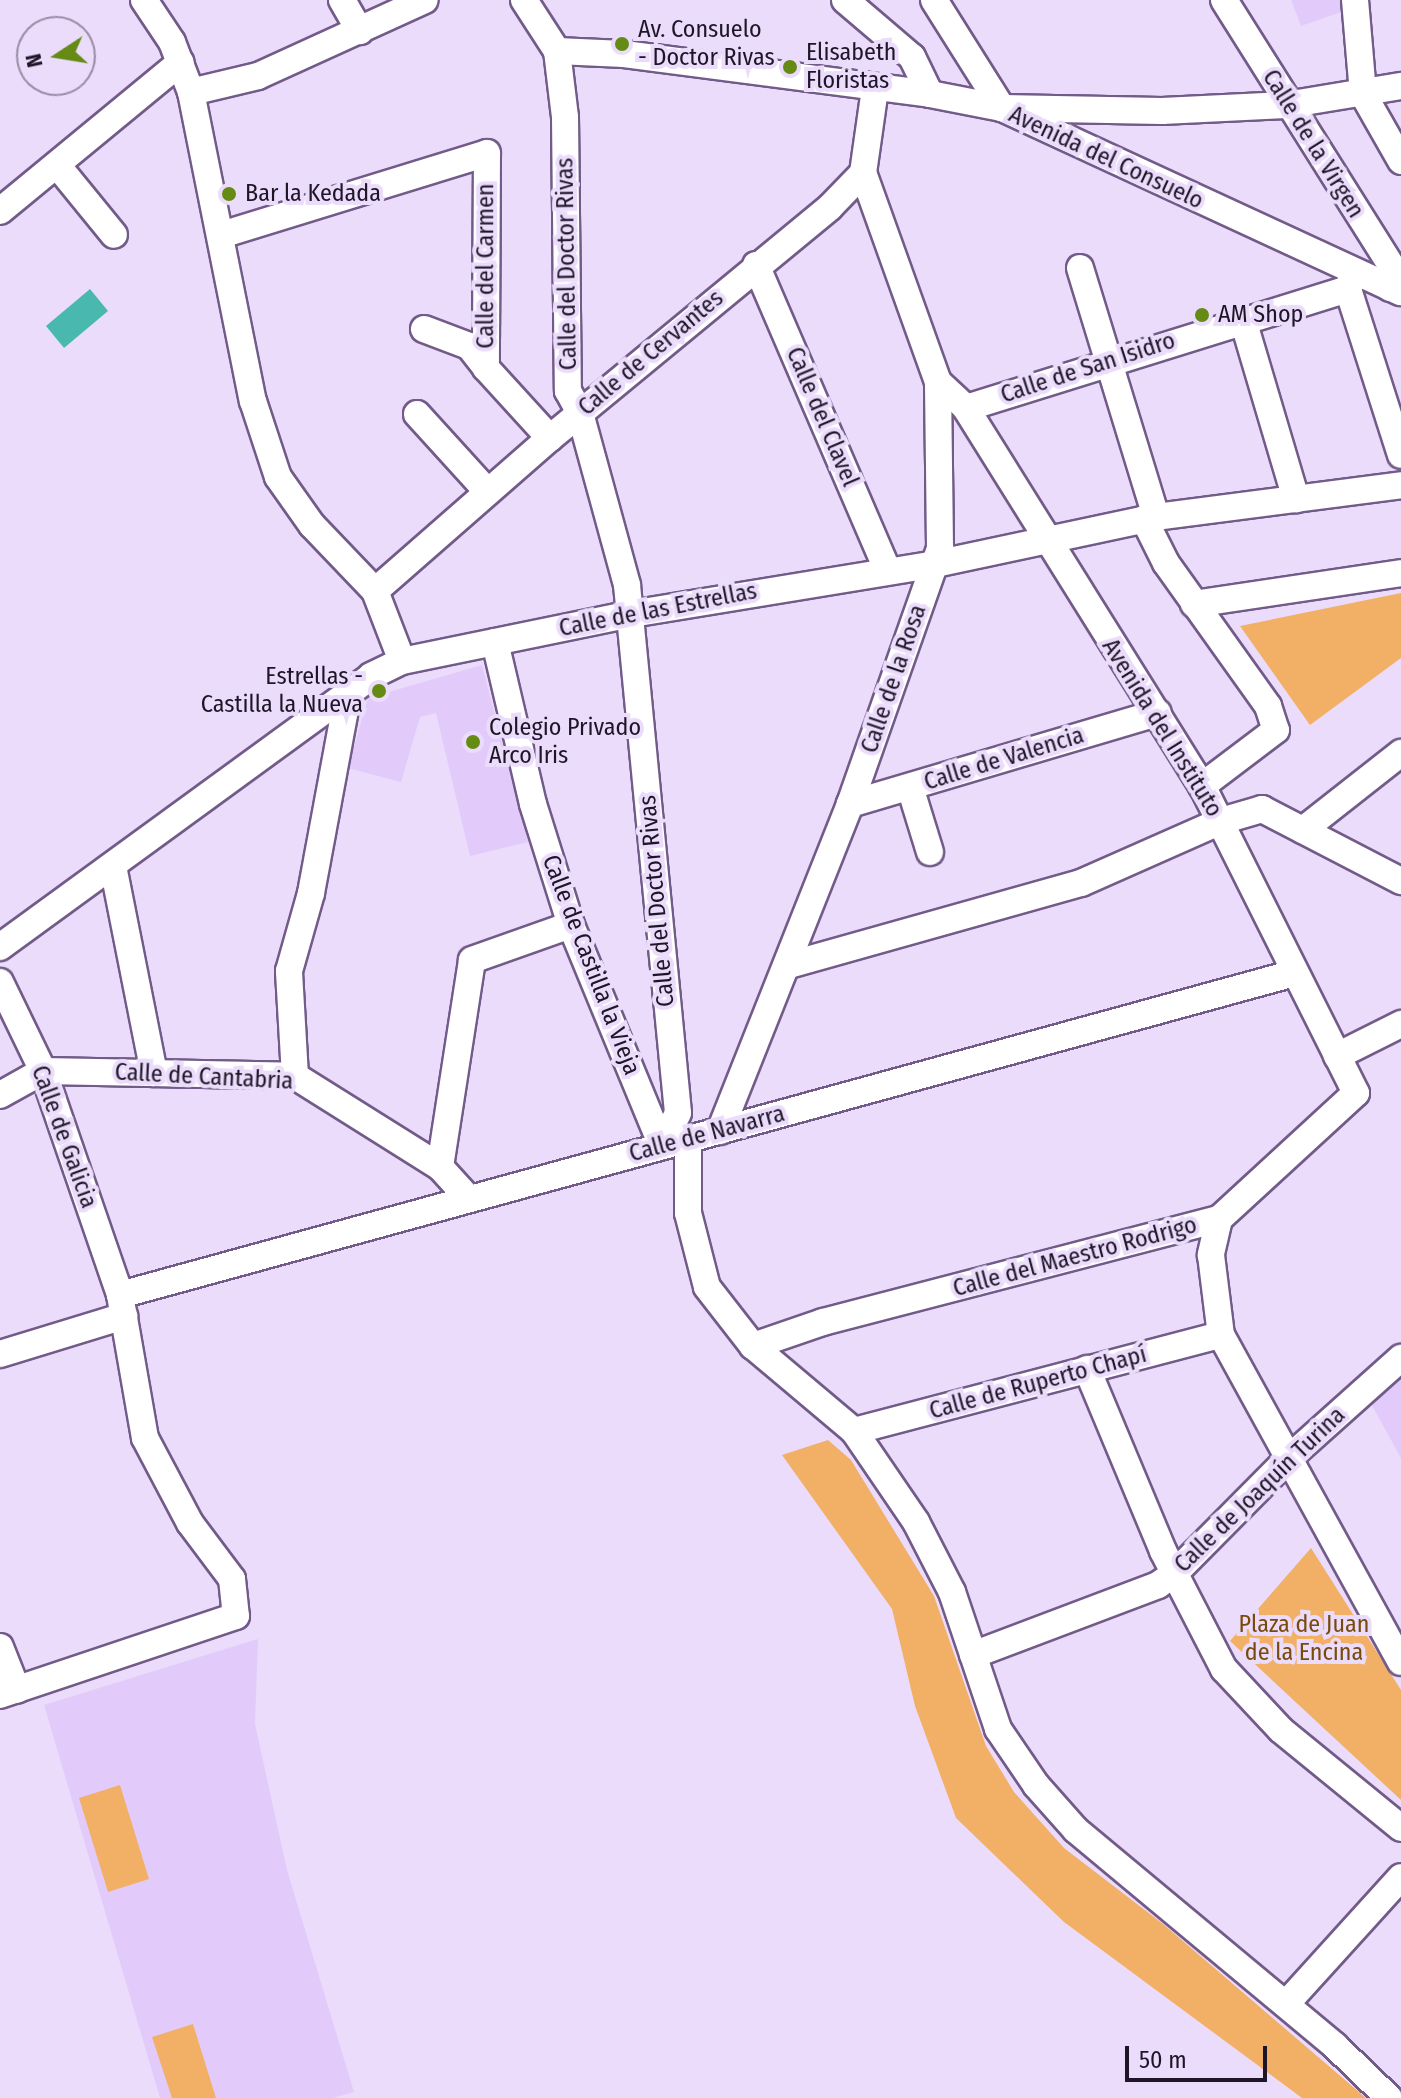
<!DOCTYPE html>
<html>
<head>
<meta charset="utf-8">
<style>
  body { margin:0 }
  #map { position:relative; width:1401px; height:2098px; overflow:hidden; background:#ebdcfb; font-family:"Fira Sans Condensed",sans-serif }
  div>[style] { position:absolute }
  .built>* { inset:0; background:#e2cbfa }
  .green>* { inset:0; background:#f2af66 }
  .water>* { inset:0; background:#49b9af }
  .roads { filter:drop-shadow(2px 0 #725b89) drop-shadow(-2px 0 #725b89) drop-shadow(0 2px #725b89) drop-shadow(0 -2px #725b89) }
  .minor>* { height:26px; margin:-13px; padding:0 13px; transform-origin:13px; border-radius:13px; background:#fff }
  .dots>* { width:22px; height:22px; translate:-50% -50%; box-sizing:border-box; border:4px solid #ebdcfb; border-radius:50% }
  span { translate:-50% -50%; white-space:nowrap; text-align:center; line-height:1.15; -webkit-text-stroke:8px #ebdcfb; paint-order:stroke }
  .poi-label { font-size:24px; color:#1e1527 }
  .left { translate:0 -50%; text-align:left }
  .right { translate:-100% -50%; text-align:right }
  .street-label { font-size:24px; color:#1e1527 }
  .park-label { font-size:24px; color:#784a0b }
  .north { position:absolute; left:16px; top:16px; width:80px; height:80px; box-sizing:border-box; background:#ebdcfb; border:2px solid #998ca6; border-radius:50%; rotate:258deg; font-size:22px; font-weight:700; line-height:32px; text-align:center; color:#1e1527 }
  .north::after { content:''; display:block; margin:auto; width:28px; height:36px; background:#658b14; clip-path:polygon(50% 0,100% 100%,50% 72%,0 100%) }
  .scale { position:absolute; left:1125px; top:2046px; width:142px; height:36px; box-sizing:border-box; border:4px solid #1e1527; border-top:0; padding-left:10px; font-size:24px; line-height:28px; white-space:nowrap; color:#1e1527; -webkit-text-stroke:6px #ebdcfb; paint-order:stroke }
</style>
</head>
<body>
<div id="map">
  <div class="built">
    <i style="clip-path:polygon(1291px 0,1343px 0,1344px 11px,1301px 26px)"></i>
    <i style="clip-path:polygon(482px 665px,528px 842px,470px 856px,436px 713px,420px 717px,401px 782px,348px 768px,368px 698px)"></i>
    <i style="clip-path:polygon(1401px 1374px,1401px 1458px,1370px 1402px)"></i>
    <i style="clip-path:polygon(258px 1639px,255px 1724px,287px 1870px,354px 2092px,333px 2098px,160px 2098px,44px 1705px)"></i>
  </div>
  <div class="green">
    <i style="clip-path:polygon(1401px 593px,1401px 658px,1310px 725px,1240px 626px)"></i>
    <i style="clip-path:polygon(828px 1440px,851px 1460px,934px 1596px,986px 1746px,1014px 1792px,1064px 1848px,1163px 1924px,1366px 2098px,1302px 2098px,1064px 1922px,956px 1818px,915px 1706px,892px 1609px,782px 1455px)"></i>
    <i style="clip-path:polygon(1311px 1548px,1401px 1690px,1401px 1800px,1230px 1641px)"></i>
    <i style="clip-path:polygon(120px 1785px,149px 1879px,108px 1892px,79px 1798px)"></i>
    <i style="clip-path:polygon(193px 2024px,216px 2098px,172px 2098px,152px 2037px)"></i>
  </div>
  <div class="water">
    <i style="clip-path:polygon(90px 289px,108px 311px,64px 348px,46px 326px)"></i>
  </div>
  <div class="roads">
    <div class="minor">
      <i style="left:144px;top:0;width:50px;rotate:56.3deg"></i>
      <i style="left:172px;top:42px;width:53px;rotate:69.2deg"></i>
      <i style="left:191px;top:92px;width:315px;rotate:78.7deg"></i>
      <i style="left:253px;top:401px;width:80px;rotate:71.8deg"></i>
      <i style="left:278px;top:477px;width:59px;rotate:54.7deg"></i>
      <i style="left:312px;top:525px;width:91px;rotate:46.3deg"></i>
      <i style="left:375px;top:591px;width:75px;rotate:68.9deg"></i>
      <i style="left:342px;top:0;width:36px;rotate:60deg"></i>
      <i style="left:524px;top:0;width:61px;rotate:57.1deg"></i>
      <i style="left:557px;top:51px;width:66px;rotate:83.1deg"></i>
      <i style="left:565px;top:117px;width:274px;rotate:89.4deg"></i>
      <i style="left:568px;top:391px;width:25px;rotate:61deg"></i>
      <i style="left:580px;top:413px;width:178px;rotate:74.7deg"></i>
      <i style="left:627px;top:585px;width:530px;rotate:84.48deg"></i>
      <i style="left:678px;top:1113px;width:37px;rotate:116deg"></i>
      <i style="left:845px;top:0;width:88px;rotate:40.4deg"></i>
      <i style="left:912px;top:57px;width:41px;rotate:64.1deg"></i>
      <i style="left:934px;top:0;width:128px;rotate:57.8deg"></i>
      <i style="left:1002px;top:108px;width:160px;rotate:1.1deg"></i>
      <i style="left:1162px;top:111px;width:124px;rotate:-2.8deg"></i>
      <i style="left:1286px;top:105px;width:117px;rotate:-9.4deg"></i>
      <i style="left:1224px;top:0;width:323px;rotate:57.8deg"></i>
      <i style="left:1396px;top:273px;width:16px;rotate:112deg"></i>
      <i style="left:1355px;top:0;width:94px;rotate:85.1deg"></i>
      <i style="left:1363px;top:94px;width:77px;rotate:60.4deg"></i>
      <i style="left:557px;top:51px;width:67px;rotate:2.6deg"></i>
      <i style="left:624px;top:54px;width:309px;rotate:7.4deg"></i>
      <i style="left:930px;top:94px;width:73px;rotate:11deg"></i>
      <i style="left:1002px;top:108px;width:439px;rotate:24.8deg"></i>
      <i style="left:191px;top:92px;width:69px;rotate:-13.4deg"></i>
      <i style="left:258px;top:76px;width:183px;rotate:-24.5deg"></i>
      <i style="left:57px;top:165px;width:90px;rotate:50.8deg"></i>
      <i style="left:0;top:211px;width:234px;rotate:-39.5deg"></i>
      <i style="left:221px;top:235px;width:278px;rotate:-17.1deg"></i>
      <i style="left:487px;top:153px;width:215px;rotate:90.3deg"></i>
      <i style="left:486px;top:368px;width:95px;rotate:47.6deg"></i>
      <i style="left:756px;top:265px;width:331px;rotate:66.7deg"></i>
      <i style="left:1080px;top:268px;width:260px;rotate:73deg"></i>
      <i style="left:1353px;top:274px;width:16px;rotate:108deg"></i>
      <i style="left:1348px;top:289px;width:174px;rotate:72.3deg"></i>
      <i style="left:1243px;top:320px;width:187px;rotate:73.5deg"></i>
      <i style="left:424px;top:329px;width:48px;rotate:20.7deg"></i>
      <i style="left:469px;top:346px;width:28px;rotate:52deg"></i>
      <i style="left:966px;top:408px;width:400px;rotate:-17.3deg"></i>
      <i style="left:417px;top:414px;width:105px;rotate:47.7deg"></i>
      <i style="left:1144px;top:519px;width:49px;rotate:63.4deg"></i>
      <i style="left:1166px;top:563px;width:176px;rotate:54.5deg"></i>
      <i style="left:1268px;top:706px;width:25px;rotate:72deg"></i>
      <i style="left:1276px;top:730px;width:93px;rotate:142.9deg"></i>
      <i style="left:375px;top:591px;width:232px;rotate:-41.2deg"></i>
      <i style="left:550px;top:438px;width:363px;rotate:-39.5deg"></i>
      <i style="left:830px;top:207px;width:47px;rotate:-45.9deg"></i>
      <i style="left:863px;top:173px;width:85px;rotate:-81.9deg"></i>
      <i style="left:1194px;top:604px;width:209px;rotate:-8.5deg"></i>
      <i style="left:495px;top:642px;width:166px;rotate:76.8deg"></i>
      <i style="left:533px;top:804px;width:127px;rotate:72.6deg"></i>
      <i style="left:571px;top:925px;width:239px;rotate:67.6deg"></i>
      <i style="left:910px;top:787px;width:68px;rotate:72.9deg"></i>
      <i style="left:850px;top:804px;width:321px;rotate:-16.5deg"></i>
      <i style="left:1303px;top:830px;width:125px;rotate:-38.2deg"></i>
      <i style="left:113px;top:866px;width:211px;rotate:78.8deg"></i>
      <i style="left:0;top:947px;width:459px;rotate:-36.1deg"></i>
      <i style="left:371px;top:676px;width:34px;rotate:-26deg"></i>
      <i style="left:402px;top:661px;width:234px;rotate:-11.6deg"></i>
      <i style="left:631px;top:614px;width:308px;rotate:-9.3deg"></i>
      <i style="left:935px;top:564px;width:226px;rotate:-12deg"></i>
      <i style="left:1156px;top:517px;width:247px;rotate:-7.4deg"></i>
      <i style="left:789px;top:965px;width:303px;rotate:-15.7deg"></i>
      <i style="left:1081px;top:883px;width:153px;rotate:-23.9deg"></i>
      <i style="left:1221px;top:821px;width:43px;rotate:-16.3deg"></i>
      <i style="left:1262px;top:809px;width:157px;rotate:27.4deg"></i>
      <i style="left:0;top:982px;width:99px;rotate:64.2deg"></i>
      <i style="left:43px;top:1071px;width:237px;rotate:71deg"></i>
      <i style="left:120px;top:1295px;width:145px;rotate:80.1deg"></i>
      <i style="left:145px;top:1438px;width:96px;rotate:62.1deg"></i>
      <i style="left:190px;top:1523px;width:70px;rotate:53.1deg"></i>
      <i style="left:232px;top:1579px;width:37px;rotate:84deg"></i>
      <i style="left:236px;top:1616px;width:249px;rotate:161.5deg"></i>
      <i style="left:1337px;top:1056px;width:72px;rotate:-26.6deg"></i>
      <i style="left:295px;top:1076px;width:105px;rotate:-93.3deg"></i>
      <i style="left:289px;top:971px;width:81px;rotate:-74.2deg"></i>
      <i style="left:311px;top:893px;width:202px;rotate:-79.5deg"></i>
      <i style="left:0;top:1095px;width:49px;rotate:-29.2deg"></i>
      <i style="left:43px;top:1071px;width:252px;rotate:1.1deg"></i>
      <i style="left:295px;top:1076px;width:171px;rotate:32.1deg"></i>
      <i style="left:440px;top:1167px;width:43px;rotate:47.8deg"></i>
      <i style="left:720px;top:1131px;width:352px;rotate:-68.3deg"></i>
      <i style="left:850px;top:804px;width:271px;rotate:-70.6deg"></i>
      <i style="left:940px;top:548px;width:166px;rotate:-90.7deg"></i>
      <i style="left:938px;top:382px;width:222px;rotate:-109.7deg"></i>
      <i style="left:688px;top:1139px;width:74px;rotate:90deg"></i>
      <i style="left:688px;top:1213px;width:76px;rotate:75.6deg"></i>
      <i style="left:707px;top:1287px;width:75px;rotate:52.1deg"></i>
      <i style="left:753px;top:1346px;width:132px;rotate:40.1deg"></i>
      <i style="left:854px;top:1431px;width:110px;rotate:55.7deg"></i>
      <i style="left:916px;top:1522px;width:79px;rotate:62.8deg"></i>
      <i style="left:952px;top:1592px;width:145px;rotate:71.4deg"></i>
      <i style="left:998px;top:1729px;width:68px;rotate:55.8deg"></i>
      <i style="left:1036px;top:1785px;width:60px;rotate:48.4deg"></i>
      <i style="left:1076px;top:1830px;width:337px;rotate:39.8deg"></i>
      <i style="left:1335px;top:2046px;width:75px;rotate:43.9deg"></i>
      <i style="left:440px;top:1167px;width:209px;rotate:-81.2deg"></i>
      <i style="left:472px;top:960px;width:105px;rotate:-19.5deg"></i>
      <i style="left:1219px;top:1219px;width:37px;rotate:103deg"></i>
      <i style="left:1211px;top:1255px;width:81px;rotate:82.9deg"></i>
      <i style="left:1221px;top:1335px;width:373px;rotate:61.2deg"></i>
      <i style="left:120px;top:1295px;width:1218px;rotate:-15.33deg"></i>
      <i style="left:753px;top:1346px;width:74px;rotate:-18.9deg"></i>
      <i style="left:823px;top:1322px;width:409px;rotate:-14.6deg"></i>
      <i style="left:1219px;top:1219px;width:186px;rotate:-42.6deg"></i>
      <i style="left:1356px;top:1093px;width:343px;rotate:-116.6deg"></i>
      <i style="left:1202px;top:786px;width:446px;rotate:-122deg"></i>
      <i style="left:966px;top:408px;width:38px;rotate:-137deg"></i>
      <i style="left:0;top:1354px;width:130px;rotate:-17deg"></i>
      <i style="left:1087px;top:1369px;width:197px;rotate:67.3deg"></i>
      <i style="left:1163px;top:1551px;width:133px;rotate:62.7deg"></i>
      <i style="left:1224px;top:1669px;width:83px;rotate:46.9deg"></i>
      <i style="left:1281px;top:1730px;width:155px;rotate:39.2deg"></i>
      <i style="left:854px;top:1431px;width:379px;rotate:-14.7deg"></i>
      <i style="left:0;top:1647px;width:46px;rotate:68.4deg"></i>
      <i style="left:973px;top:1655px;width:198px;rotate:-20.7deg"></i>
      <i style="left:1158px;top:1585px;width:19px;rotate:-35deg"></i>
      <i style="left:1174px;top:1574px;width:162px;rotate:-45.3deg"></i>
      <i style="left:1288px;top:1459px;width:152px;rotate:-41.8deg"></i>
      <i style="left:1286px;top:2004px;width:171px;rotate:-47.8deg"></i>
    </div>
  </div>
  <div class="dots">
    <i style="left:622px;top:44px;background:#658b14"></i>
    <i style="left:790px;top:67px;background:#658b14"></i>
    <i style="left:229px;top:194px;background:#658b14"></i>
    <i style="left:1202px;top:315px;background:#658b14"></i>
    <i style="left:379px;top:691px;background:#658b14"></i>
    <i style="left:473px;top:742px;background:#658b14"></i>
  </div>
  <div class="poi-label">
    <span class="left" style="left:638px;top:44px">Av. Consuelo<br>- Doctor Rivas</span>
    <span class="left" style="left:806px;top:67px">Elisabeth<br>Floristas</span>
    <span class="left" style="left:245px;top:194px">Bar la Kedada</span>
    <span class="left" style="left:1218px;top:315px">AM Shop</span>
    <span class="right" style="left:363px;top:691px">Estrellas -<br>Castilla la Nueva</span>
    <span class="left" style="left:489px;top:742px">Colegio Privado<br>Arco Iris</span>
  </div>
  <div class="street-label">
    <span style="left:1313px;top:144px;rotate:58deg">Calle de la Virgen</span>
    <span style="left:1106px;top:158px;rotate:25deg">Avenida del Consuelo</span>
    <span style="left:567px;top:264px;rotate:-91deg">Calle del Doctor Rivas</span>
    <span style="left:486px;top:266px;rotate:-90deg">Calle del Carmen</span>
    <span style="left:651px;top:353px;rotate:-40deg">Calle de Cervantes</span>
    <span style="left:1088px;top:368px;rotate:-18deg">Calle de San Isidro</span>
    <span style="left:822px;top:417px;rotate:67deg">Calle del Clavel</span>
    <span style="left:658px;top:610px;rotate:-11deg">Calle de las Estrellas</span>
    <span style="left:894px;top:679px;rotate:-71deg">Calle de la Rosa</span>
    <span style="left:1162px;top:728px;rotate:58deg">Avenida del Instituto</span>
    <span style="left:1004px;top:759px;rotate:-17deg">Calle de Valencia</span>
    <span style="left:657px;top:901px;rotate:-95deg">Calle del Doctor Rivas</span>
    <span style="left:591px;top:965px;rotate:69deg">Calle de Castilla la Vieja</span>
    <span style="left:204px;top:1077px;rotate:3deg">Calle de Cantabria</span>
    <span style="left:707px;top:1134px;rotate:-15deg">Calle de Navarra</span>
    <span style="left:64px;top:1137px;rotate:70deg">Calle de Galicia</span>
    <span style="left:1075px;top:1257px;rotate:-15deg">Calle del Maestro Rodrigo</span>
    <span style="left:1038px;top:1383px;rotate:-15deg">Calle de Ruperto Chapí</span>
    <span style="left:1260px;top:1490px;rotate:-44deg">Calle de Joaquín Turina</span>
  </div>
  <div class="park-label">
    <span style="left:1304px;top:1639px">Plaza de Juan<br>de la Encina</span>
  </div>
  <div class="north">N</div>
  <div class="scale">50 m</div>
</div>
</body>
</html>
